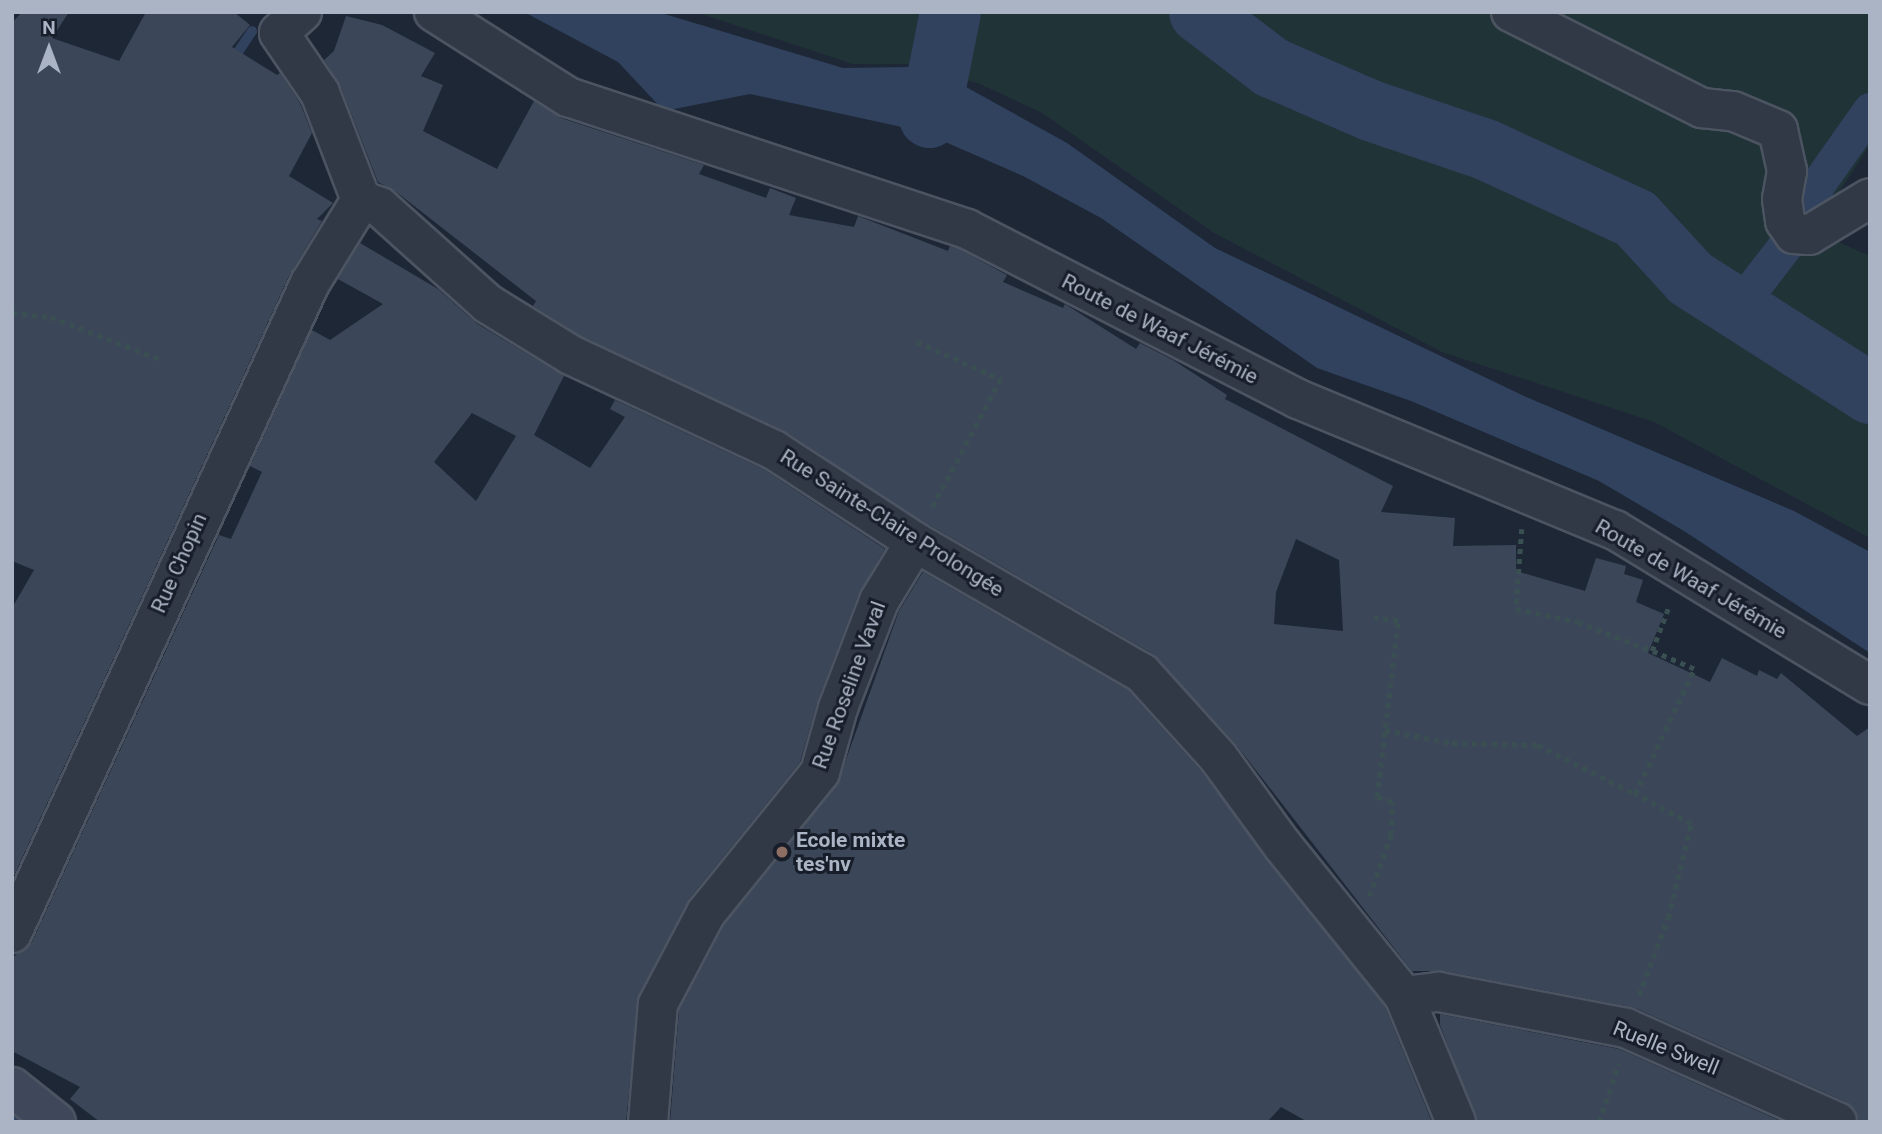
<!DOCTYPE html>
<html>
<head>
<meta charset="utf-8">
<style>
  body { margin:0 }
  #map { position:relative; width:1882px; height:1134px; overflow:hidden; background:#1e2736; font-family:Roboto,sans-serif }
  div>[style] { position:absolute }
  .green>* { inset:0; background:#203337 }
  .water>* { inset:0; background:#30425e }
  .stream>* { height:10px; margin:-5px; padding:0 5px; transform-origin:5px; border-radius:5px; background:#30425e }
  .canal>* { height:35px; margin:-17.5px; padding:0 17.5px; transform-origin:17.5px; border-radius:17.5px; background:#30425e }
  .river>* { height:61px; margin:-30.5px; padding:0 30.5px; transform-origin:30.5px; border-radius:30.5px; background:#30425e }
  .building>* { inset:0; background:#3b4759 }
  .path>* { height:4.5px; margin-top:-2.25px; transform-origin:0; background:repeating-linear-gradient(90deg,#3a4f51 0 5px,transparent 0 10px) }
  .roads { filter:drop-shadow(2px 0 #4c5462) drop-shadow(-2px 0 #4c5462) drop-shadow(0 2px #4c5462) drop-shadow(0 -2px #4c5462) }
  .street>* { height:38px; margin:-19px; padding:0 19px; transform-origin:19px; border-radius:19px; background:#313946 }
  .secondary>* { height:38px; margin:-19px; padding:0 19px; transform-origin:19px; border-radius:19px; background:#3f485a }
  .dots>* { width:19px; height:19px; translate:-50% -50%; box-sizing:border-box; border:4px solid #171e2a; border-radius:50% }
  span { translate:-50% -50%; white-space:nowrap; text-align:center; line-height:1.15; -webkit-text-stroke:6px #171e2a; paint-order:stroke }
  .street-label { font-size:21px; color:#abb4c4 }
  .poi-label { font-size:21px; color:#abb4c4; font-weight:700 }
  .left { translate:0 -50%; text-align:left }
  .frame { position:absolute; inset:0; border:14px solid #abb4c4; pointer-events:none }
  .north { position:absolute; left:14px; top:14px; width:70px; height:70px; -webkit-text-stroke:5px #171e2a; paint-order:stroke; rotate:0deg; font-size:19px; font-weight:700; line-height:28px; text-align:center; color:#abb4c4 }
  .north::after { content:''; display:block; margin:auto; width:24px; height:32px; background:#abb4c4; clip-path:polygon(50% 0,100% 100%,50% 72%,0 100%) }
</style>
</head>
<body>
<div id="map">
  <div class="green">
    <i style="clip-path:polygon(695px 12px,1870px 12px,1870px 145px,1813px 231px,1870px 256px,1870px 538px,1654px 422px,1442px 352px,1214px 233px,1042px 113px,980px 84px,907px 64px,853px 64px)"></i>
  </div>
  <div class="water">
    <i style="clip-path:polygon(524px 12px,658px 12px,843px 68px,910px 67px,939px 72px,1067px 143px,1215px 248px,1524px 396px,1794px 511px,1870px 552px,1870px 653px,1684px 531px,1599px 481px,1411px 401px,1317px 368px,1101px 218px,1023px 176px,920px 131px,750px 94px,664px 111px,618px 62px)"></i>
  </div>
  <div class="stream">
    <i style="left:232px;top:61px;width:36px;rotate:-56deg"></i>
    <i style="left:823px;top:461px;width:110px;rotate:32.4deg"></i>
    <i style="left:12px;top:1112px;width:16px;rotate:40deg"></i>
  </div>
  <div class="canal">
    <i style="left:1737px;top:308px;width:93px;rotate:-52.4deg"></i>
    <i style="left:1794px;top:234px;width:54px;rotate:-64.9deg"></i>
    <i style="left:1817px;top:185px;width:92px;rotate:-54.8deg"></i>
  </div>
  <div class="river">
    <i style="left:1199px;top:12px;width:91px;rotate:37.4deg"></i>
    <i style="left:1271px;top:67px;width:108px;rotate:23.5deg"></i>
    <i style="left:1370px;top:110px;width:121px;rotate:18.7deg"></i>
    <i style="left:1485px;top:149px;width:165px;rotate:24.7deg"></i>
    <i style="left:1635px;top:218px;width:81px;rotate:47.5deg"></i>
    <i style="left:1690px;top:278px;width:214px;rotate:32.6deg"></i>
    <i style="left:929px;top:117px;width:107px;rotate:-78.7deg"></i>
  </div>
  <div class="building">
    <i style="clip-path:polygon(22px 12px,69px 12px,52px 38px,119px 61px,146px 12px,234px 12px,250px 25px,232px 47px,277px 75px,280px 73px,300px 103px,312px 133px,289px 176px,333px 203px,317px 219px,322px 221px,290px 274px,12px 880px,12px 608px,34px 570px,12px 561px,12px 23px)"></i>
    <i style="clip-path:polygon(evenodd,346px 16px,382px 25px,435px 53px,421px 76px,443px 85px,423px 131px,497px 169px,534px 101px,561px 118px,704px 165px,699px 174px,766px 198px,770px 188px,796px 198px,789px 215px,854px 227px,858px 216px,948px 251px,950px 246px,959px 249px,1007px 275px,1003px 282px,1063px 308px,1065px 304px,1136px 349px,1140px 343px,1173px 360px,1227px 395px,1225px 399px,1393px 486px,1381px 512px,1455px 518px,1453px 546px,1516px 545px,1516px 571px,1585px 591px,1596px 558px,1626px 566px,1624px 574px,1643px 580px,1636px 602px,1664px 614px,1648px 653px,1710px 682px,1722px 658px,1757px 676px,1759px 670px,1777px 679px,1781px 673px,1857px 736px,1870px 727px,1870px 1122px,1859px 1122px,1855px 1110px,1846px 1102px,1635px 1008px,1443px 971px,1412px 971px,1234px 742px,1153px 654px,926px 523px,786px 432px,581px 336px,533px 306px,536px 301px,395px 191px,378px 182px,340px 85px,324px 60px,334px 51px,346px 16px,1296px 539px,1339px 560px,1343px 631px,1274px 624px,1276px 592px,1296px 539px)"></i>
    <i style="clip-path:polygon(evenodd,360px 243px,438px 289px,476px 323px,564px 376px,534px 435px,590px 468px,625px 417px,610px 409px,615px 400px,763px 469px,885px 549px,859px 593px,818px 700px,800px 762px,689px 899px,639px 994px,626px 1122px,100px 1122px,70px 1099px,80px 1087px,12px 1051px,12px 958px,32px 942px,219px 535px,231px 539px,262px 472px,250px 466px,312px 330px,330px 340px,383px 304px,338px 279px,360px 243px,472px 413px,516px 436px,476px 501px,434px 462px,472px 413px)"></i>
    <i style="clip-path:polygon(923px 572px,1128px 690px,1201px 771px,1385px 1007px,1432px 1122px,1308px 1122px,1281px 1107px,1267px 1122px,670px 1122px,679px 1010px,724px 925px,837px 785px,899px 611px)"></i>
    <i style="clip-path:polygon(1440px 1014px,1619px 1049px,1783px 1122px,1477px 1122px,1440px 1025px)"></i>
  </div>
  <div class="path">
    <i style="left:12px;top:313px;width:39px;rotate:6deg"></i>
    <i style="left:51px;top:317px;width:119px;rotate:21.2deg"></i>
    <i style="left:917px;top:342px;width:92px;rotate:23.8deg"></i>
    <i style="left:1001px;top:379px;width:149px;rotate:118.1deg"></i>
    <i style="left:1522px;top:529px;width:80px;rotate:94.3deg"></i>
    <i style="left:1516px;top:609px;width:63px;rotate:11.8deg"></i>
    <i style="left:1578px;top:622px;width:79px;rotate:21.4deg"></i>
    <i style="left:1385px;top:730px;width:68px;rotate:11deg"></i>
    <i style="left:1452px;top:743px;width:86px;rotate:1.3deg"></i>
    <i style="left:1538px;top:745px;width:109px;rotate:26.8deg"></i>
    <i style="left:1369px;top:896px;width:65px;rotate:-70.2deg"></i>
    <i style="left:1391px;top:835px;width:33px;rotate:-88deg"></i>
    <i style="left:1392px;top:802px;width:16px;rotate:-162deg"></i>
    <i style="left:1377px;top:797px;width:177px;rotate:-83.2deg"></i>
    <i style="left:1398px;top:621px;width:24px;rotate:-173deg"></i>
    <i style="left:1639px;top:995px;width:82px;rotate:-69.4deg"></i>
    <i style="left:1668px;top:918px;width:97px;rotate:-76.3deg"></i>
    <i style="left:1691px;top:824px;width:64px;rotate:-151.8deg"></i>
    <i style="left:1635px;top:794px;width:138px;rotate:-64.7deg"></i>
    <i style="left:1694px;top:669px;width:46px;rotate:-156.8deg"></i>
    <i style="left:1652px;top:651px;width:48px;rotate:-69.3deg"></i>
    <i style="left:1599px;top:1122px;width:62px;rotate:-71.3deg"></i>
  </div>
  <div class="roads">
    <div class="street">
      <i style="left:302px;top:12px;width:31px;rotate:138deg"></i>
      <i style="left:279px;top:33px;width:73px;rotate:55.7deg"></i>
      <i style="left:320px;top:93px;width:115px;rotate:69deg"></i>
      <i style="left:361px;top:200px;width:20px;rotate:20deg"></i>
      <i style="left:380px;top:207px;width:145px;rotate:41.9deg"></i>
      <i style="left:488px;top:304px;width:97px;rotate:31.6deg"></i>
      <i style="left:571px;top:355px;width:224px;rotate:25.1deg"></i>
      <i style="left:774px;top:450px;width:168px;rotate:33.1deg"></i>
      <i style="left:915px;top:542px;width:262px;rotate:30deg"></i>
      <i style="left:1142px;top:673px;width:113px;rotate:47.9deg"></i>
      <i style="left:1218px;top:757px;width:110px;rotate:53.9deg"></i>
      <i style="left:1283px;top:846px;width:193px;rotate:51.1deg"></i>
      <i style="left:1404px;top:996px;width:136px;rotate:67.6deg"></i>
      <i style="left:434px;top:12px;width:159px;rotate:32.4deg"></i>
      <i style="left:568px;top:97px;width:420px;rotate:18.3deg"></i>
      <i style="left:967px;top:229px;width:372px;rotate:27.2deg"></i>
      <i style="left:1298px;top:399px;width:343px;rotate:22.5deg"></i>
      <i style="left:1615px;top:530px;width:298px;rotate:31.3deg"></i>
      <i style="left:1511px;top:12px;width:214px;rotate:26.7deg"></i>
      <i style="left:1702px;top:108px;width:31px;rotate:6deg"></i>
      <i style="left:1733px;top:111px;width:49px;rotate:22.9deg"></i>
      <i style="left:1778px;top:130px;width:42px;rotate:77.6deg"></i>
      <i style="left:1787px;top:171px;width:28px;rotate:100deg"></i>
      <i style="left:1782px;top:199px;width:22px;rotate:82deg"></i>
      <i style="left:1785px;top:221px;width:16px;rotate:55deg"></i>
      <i style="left:1794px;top:234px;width:15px;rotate:4deg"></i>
      <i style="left:1809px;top:235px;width:71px;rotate:-31.2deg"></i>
      <i style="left:12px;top:933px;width:715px;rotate:-65.37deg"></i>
      <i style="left:310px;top:283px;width:97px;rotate:-58.4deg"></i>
      <i style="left:1404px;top:996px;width:35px;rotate:-7deg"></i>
      <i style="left:1439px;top:992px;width:190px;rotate:10.9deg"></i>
      <i style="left:1626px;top:1028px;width:231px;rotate:24deg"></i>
      <i style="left:648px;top:1122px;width:118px;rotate:-85.2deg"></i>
      <i style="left:658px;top:1004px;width:103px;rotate:-62.2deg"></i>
      <i style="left:706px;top:913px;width:181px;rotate:-51deg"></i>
      <i style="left:820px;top:772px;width:66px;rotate:-74.3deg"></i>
      <i style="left:838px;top:708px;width:115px;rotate:-69deg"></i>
      <i style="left:879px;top:601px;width:69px;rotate:-58.6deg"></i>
    </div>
    <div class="secondary">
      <i style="left:12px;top:1087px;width:56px;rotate:38.5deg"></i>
    </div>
  </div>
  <div class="dots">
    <i style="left:782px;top:852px;background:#8d6e63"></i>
  </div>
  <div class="street-label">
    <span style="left:1160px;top:329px;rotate:27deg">Route de Waaf Jérémie</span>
    <span style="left:892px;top:523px;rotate:32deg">Rue Sainte-Claire Prolongée</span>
    <span style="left:179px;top:563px;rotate:-66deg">Rue Chopin</span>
    <span style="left:1691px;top:579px;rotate:30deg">Route de Waaf Jérémie</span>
    <span style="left:849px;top:685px;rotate:-70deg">Rue Roseline Vaval</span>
    <span style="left:1666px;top:1048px;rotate:22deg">Ruelle Swell</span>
  </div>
  <div class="poi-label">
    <span class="left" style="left:796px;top:852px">Ecole mixte<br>tes'nv</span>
  </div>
  <div class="frame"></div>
  <div class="north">N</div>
</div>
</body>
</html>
